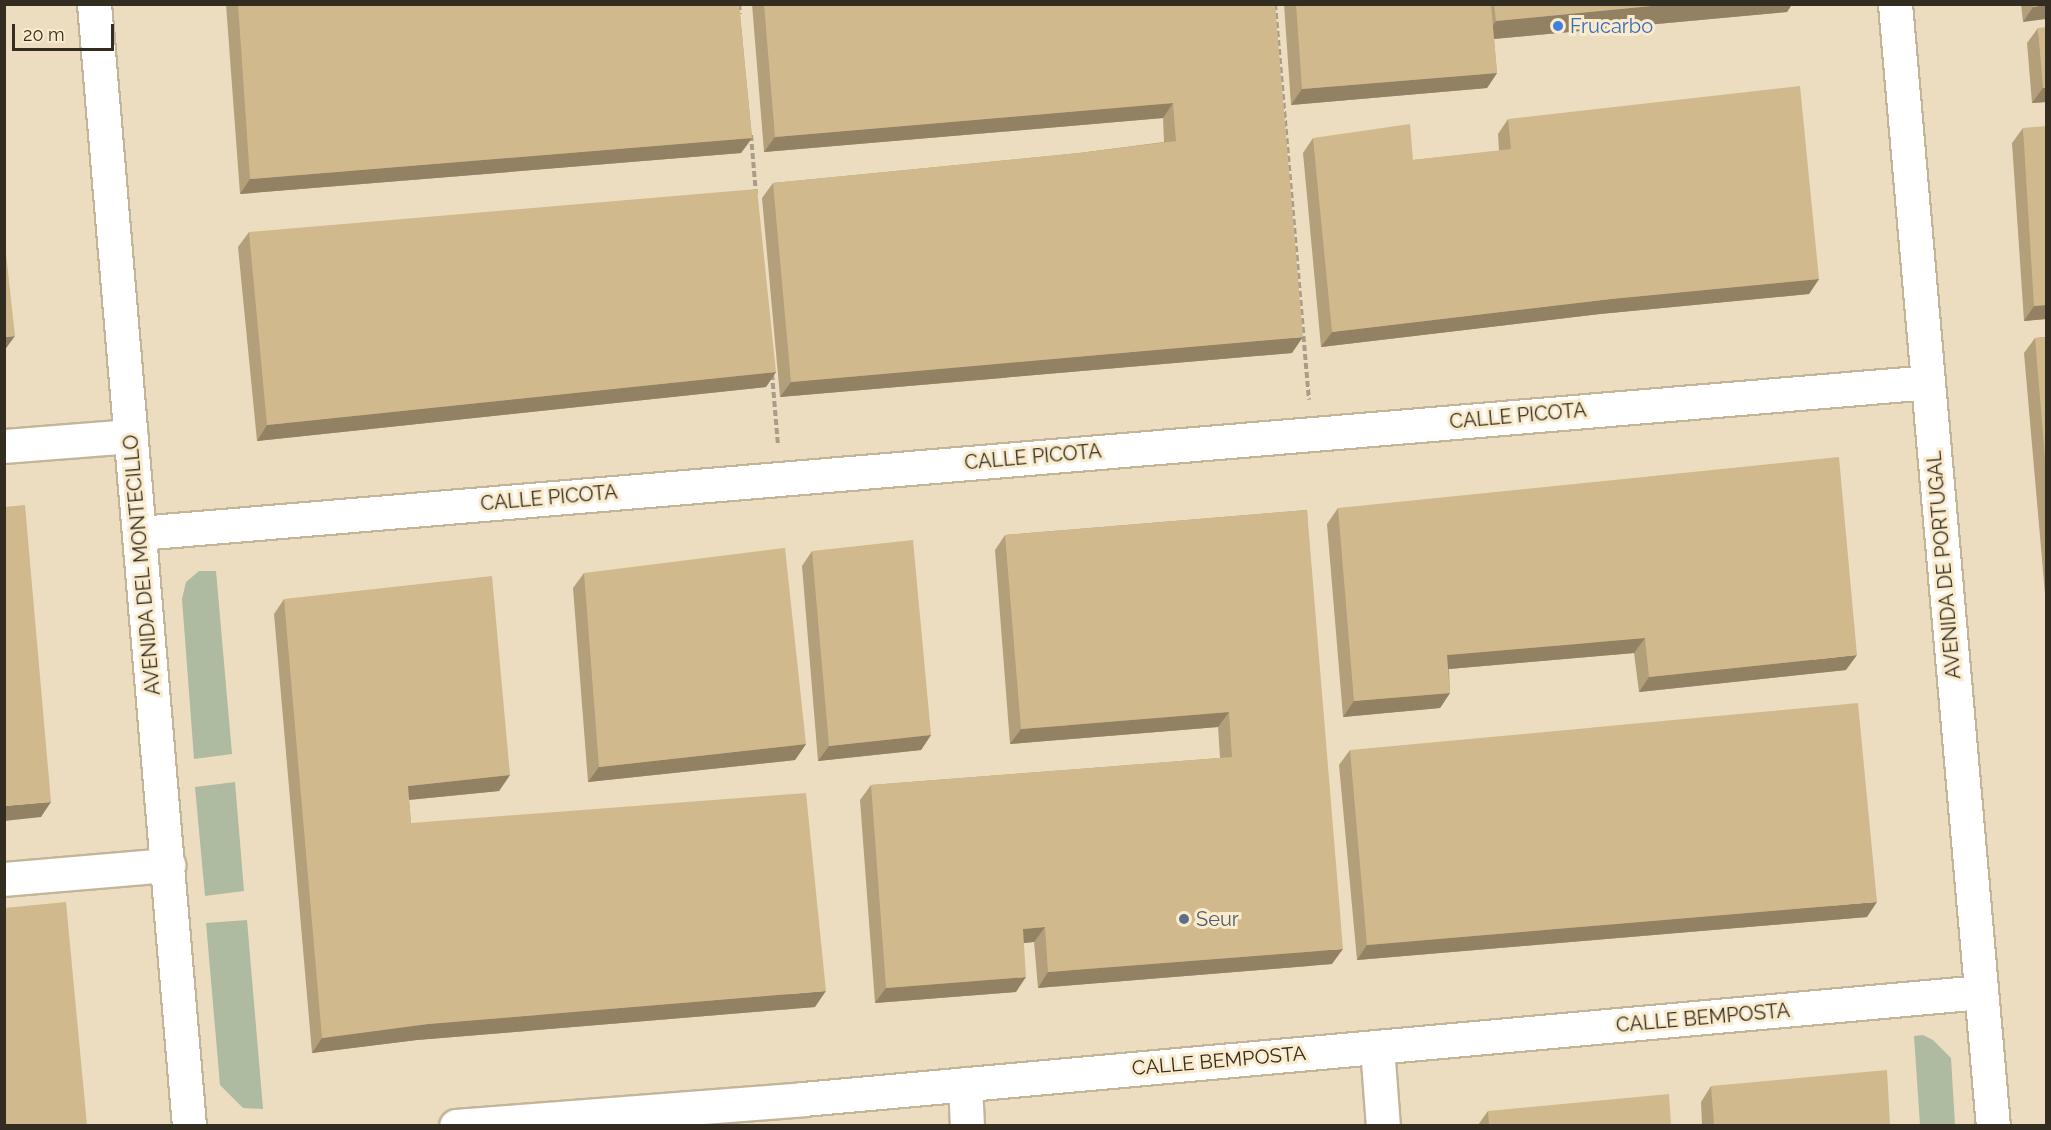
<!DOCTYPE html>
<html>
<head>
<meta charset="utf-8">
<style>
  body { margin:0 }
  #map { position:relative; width:2051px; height:1130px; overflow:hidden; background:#edddc0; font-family:Raleway,sans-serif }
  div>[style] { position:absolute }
  .green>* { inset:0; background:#afbba0 }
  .path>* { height:4px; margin-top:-2px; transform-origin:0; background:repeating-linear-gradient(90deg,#aa9d87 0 6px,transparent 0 9px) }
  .roads { filter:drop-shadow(2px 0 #c4b599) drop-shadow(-2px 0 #c4b599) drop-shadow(0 2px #c4b599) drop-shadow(0 -2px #c4b599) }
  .minor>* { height:33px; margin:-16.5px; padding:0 16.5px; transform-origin:16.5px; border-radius:16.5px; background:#fff }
  .wall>* { inset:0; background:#b39f79 }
  .shaded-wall>* { inset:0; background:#928263 }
  .building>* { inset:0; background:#d0b98d }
  .dots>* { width:16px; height:16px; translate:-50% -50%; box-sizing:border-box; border:3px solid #faebcd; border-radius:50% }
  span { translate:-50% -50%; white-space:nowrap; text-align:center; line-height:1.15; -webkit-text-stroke:6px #faebcd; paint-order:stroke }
  .shop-label { font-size:20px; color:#366cbe }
  .left { translate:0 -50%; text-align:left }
  .street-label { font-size:20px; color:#322c21 }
  .service-label { font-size:20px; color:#4e5e75 }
  .frame { position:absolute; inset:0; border:6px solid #322c21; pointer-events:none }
  .scale { position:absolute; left:12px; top:24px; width:102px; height:27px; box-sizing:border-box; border:3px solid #322c21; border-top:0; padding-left:8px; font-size:18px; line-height:21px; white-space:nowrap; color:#322c21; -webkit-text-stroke:4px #faebcd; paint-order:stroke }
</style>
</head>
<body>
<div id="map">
  <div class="green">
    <i style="clip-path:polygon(199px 571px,216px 571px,232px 754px,194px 759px,182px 599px,186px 582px)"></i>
    <i style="clip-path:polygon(235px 782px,244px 891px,205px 896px,195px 787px)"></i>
    <i style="clip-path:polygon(247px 920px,263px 1109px,243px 1108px,220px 1085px,206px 923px)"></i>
    <i style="clip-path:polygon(1923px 1035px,1933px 1040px,1951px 1058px,1955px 1125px,1920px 1125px,1914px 1036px)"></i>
  </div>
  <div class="path">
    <i style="left:739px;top:4px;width:10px;rotate:84deg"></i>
    <i style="left:1275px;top:4px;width:397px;rotate:85.1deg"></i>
    <i style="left:751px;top:135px;width:59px;rotate:85.2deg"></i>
    <i style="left:772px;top:374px;width:71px;rotate:85.2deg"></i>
  </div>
  <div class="roads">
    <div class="minor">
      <i style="left:94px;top:4px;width:1126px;rotate:85.16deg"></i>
      <i style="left:1895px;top:4px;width:1126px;rotate:85.01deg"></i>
      <i style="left:4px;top:446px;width:127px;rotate:-4.5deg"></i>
      <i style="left:139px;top:533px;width:1795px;rotate:-4.82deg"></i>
      <i style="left:4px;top:879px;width:165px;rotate:-4.9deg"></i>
      <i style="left:1377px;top:1047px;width:79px;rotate:85.7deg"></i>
      <i style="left:965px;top:1084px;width:42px;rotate:87.3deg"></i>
      <i style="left:456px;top:1126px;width:348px;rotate:-4.4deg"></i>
      <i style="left:803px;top:1099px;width:1183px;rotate:-5.19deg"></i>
    </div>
  </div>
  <div class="wall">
    <i style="clip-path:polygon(226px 4px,739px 4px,752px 138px,741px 153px,240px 194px)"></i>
    <i style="clip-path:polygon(752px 4px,1275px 4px,1292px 353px,780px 397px,762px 198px,773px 183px,1079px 153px,1164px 142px,1163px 118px,764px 152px)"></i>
    <i style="clip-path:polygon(1284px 4px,1792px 4px,1787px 12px,1494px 39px,1497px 73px,1487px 88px,1291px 105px)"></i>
    <i style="clip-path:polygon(2021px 4px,2046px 4px,2023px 22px)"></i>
    <i style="clip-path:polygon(2038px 28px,2046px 102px,2032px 103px,2027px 43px)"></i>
    <i style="clip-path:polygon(1508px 119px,1819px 279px,1809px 294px,1600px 314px,1321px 347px,1303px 153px,1313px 138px,1413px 160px,1499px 151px,1498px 134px)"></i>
    <i style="clip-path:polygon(2023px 128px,2046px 319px,2024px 321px,2012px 143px)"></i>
    <i style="clip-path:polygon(249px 232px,776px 372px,766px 387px,257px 441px,238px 247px)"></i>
    <i style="clip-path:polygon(2046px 337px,2046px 605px,2024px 353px,2035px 338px)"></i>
    <i style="clip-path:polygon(1338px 508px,1846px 670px,1639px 692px,1634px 653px,1449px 669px,1450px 693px,1440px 708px,1343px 717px,1327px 524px)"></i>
    <i style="clip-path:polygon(1307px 510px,1332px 964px,1038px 988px,1034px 942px,1024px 943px,1016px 992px,875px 1003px,860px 800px,871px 785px,1220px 758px,1218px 727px,1010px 744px,995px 550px,1005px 535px)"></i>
    <i style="clip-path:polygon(812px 551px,931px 735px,921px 750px,818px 761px,802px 566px)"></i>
    <i style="clip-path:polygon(584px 573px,806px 744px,795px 760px,588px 782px,573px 588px)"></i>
    <i style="clip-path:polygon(284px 599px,510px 775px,499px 791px,409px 800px,411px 823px,815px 1007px,417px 1040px,312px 1053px,274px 614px)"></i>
    <i style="clip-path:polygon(1350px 750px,1867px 917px,1357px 960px,1339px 765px)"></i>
    <i style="clip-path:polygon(1711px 1086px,1890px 1125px,1702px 1125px,1701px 1102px)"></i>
    <i style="clip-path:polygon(1488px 1111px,1671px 1125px,1478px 1125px)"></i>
  </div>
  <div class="shaded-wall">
    <i style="clip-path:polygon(1672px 4px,1792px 4px,1787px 12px,1482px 40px,1496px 21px)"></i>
    <i style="clip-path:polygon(2046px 5px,2046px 19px,2023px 22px,2033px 7px)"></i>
    <i style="clip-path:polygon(1497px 73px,1487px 88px,1291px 105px,1302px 89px)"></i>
    <i style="clip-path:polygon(2043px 88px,2046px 88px,2046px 102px,2032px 103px)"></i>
    <i style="clip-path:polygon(1173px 103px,1163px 118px,764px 152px,775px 137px)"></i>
    <i style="clip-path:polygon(752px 138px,741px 153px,240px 194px,250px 179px)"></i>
    <i style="clip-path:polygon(1819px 279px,1809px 294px,1600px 314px,1321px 347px,1332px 332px,1611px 299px)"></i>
    <i style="clip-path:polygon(2046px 305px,2046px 319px,2024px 321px,2034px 306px)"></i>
    <i style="clip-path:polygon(15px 336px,4px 351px,4px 337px)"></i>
    <i style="clip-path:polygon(1303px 337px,1292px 353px,780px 397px,791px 382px)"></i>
    <i style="clip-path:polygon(776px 372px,766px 387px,257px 441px,267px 425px)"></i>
    <i style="clip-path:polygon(1645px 638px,1634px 653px,1437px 670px,1447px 655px)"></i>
    <i style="clip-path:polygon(1857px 655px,1846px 670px,1639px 692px,1649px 677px)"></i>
    <i style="clip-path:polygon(1450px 693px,1440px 708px,1343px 717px,1354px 701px)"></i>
    <i style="clip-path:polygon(1229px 712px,1218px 727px,1010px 744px,1021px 729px)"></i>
    <i style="clip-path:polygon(931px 735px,921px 750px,818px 761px,829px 746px)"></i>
    <i style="clip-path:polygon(806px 744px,795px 760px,588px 782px,599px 767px)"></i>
    <i style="clip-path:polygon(510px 775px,499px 791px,397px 801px,408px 786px)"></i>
    <i style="clip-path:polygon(51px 802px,41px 817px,4px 821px,4px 806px)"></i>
    <i style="clip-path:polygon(1877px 902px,1867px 917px,1357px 960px,1367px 945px)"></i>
    <i style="clip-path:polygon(1045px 927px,1034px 942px,1012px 944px,1023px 929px)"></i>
    <i style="clip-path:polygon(1343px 949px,1332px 964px,1038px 988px,1048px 972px)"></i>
    <i style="clip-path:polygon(1026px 977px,1016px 992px,875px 1003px,886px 988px)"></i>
    <i style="clip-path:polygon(826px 991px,815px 1007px,417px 1040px,312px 1053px,322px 1038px,428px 1024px)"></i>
  </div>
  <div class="building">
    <i style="clip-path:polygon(238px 4px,739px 4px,752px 138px,250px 179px)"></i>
    <i style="clip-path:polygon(764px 4px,1275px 4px,1303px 337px,791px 382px,773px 183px,1079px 153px,1176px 141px,1173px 103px,775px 137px)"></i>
    <i style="clip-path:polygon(1296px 4px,1491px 4px,1497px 73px,1302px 89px)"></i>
    <i style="clip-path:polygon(1494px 4px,1672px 4px,1496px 21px)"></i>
    <i style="clip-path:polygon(2033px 4px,2046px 4px,2046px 5px,2033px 7px)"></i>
    <i style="clip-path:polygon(2046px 27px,2046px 88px,2043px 88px,2038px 28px)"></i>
    <i style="clip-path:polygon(1800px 86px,1819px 279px,1611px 299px,1332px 332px,1313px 138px,1410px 124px,1413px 160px,1511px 149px,1508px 119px)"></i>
    <i style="clip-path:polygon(2046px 126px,2046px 305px,2034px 306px,2023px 128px)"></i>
    <i style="clip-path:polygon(757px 189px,776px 372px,267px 425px,249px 232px)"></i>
    <i style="clip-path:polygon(4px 235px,15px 336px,4px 337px)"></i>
    <i style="clip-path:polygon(2046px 337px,2046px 470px,2035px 338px)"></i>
    <i style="clip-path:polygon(1839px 457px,1857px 655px,1649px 677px,1645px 638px,1447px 655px,1450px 693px,1354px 701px,1338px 508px)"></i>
    <i style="clip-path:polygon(25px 505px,51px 802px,4px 806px,4px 507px)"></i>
    <i style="clip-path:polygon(1307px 510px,1343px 949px,1048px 972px,1045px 927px,1023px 929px,1026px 977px,886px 988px,871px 785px,1232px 757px,1229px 712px,1021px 729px,1005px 535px)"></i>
    <i style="clip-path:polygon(913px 540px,931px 735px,829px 746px,812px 551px)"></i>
    <i style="clip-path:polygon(785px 548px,806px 744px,599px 767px,584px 573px)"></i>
    <i style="clip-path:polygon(492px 576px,510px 775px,408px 786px,411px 823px,806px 793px,826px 991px,428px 1024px,322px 1038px,284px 599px)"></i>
    <i style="clip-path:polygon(1858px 703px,1877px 902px,1367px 945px,1350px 750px)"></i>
    <i style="clip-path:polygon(66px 902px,87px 1125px,4px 1125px,4px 908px)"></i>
    <i style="clip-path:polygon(1887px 1070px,1890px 1125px,1714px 1125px,1711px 1086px)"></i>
    <i style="clip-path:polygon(1669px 1094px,1671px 1125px,1489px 1125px,1488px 1111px)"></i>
  </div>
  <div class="dots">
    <i style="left:1558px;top:26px;background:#3f7fe0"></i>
    <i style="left:1184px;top:919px;background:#5c6f8a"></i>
  </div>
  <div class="shop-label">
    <span class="left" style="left:1570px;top:26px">Frucarbo</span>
  </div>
  <div class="street-label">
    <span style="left:1518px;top:416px;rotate:-5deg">CALLE PICOTA</span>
    <span style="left:1033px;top:457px;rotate:-5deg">CALLE PICOTA</span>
    <span style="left:549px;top:498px;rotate:-5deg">CALLE PICOTA</span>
    <span style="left:142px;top:565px;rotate:-95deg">AVENIDA DEL MONTECILLO</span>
    <span style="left:1944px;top:565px;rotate:-95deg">AVENIDA DE PORTUGAL</span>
    <span style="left:1703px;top:1018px;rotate:-5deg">CALLE BEMPOSTA</span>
    <span style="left:1219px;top:1061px;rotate:-5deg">CALLE BEMPOSTA</span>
  </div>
  <div class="service-label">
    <span class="left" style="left:1196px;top:919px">Seur</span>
  </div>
  <div class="frame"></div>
  <div class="scale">20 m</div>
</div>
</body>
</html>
